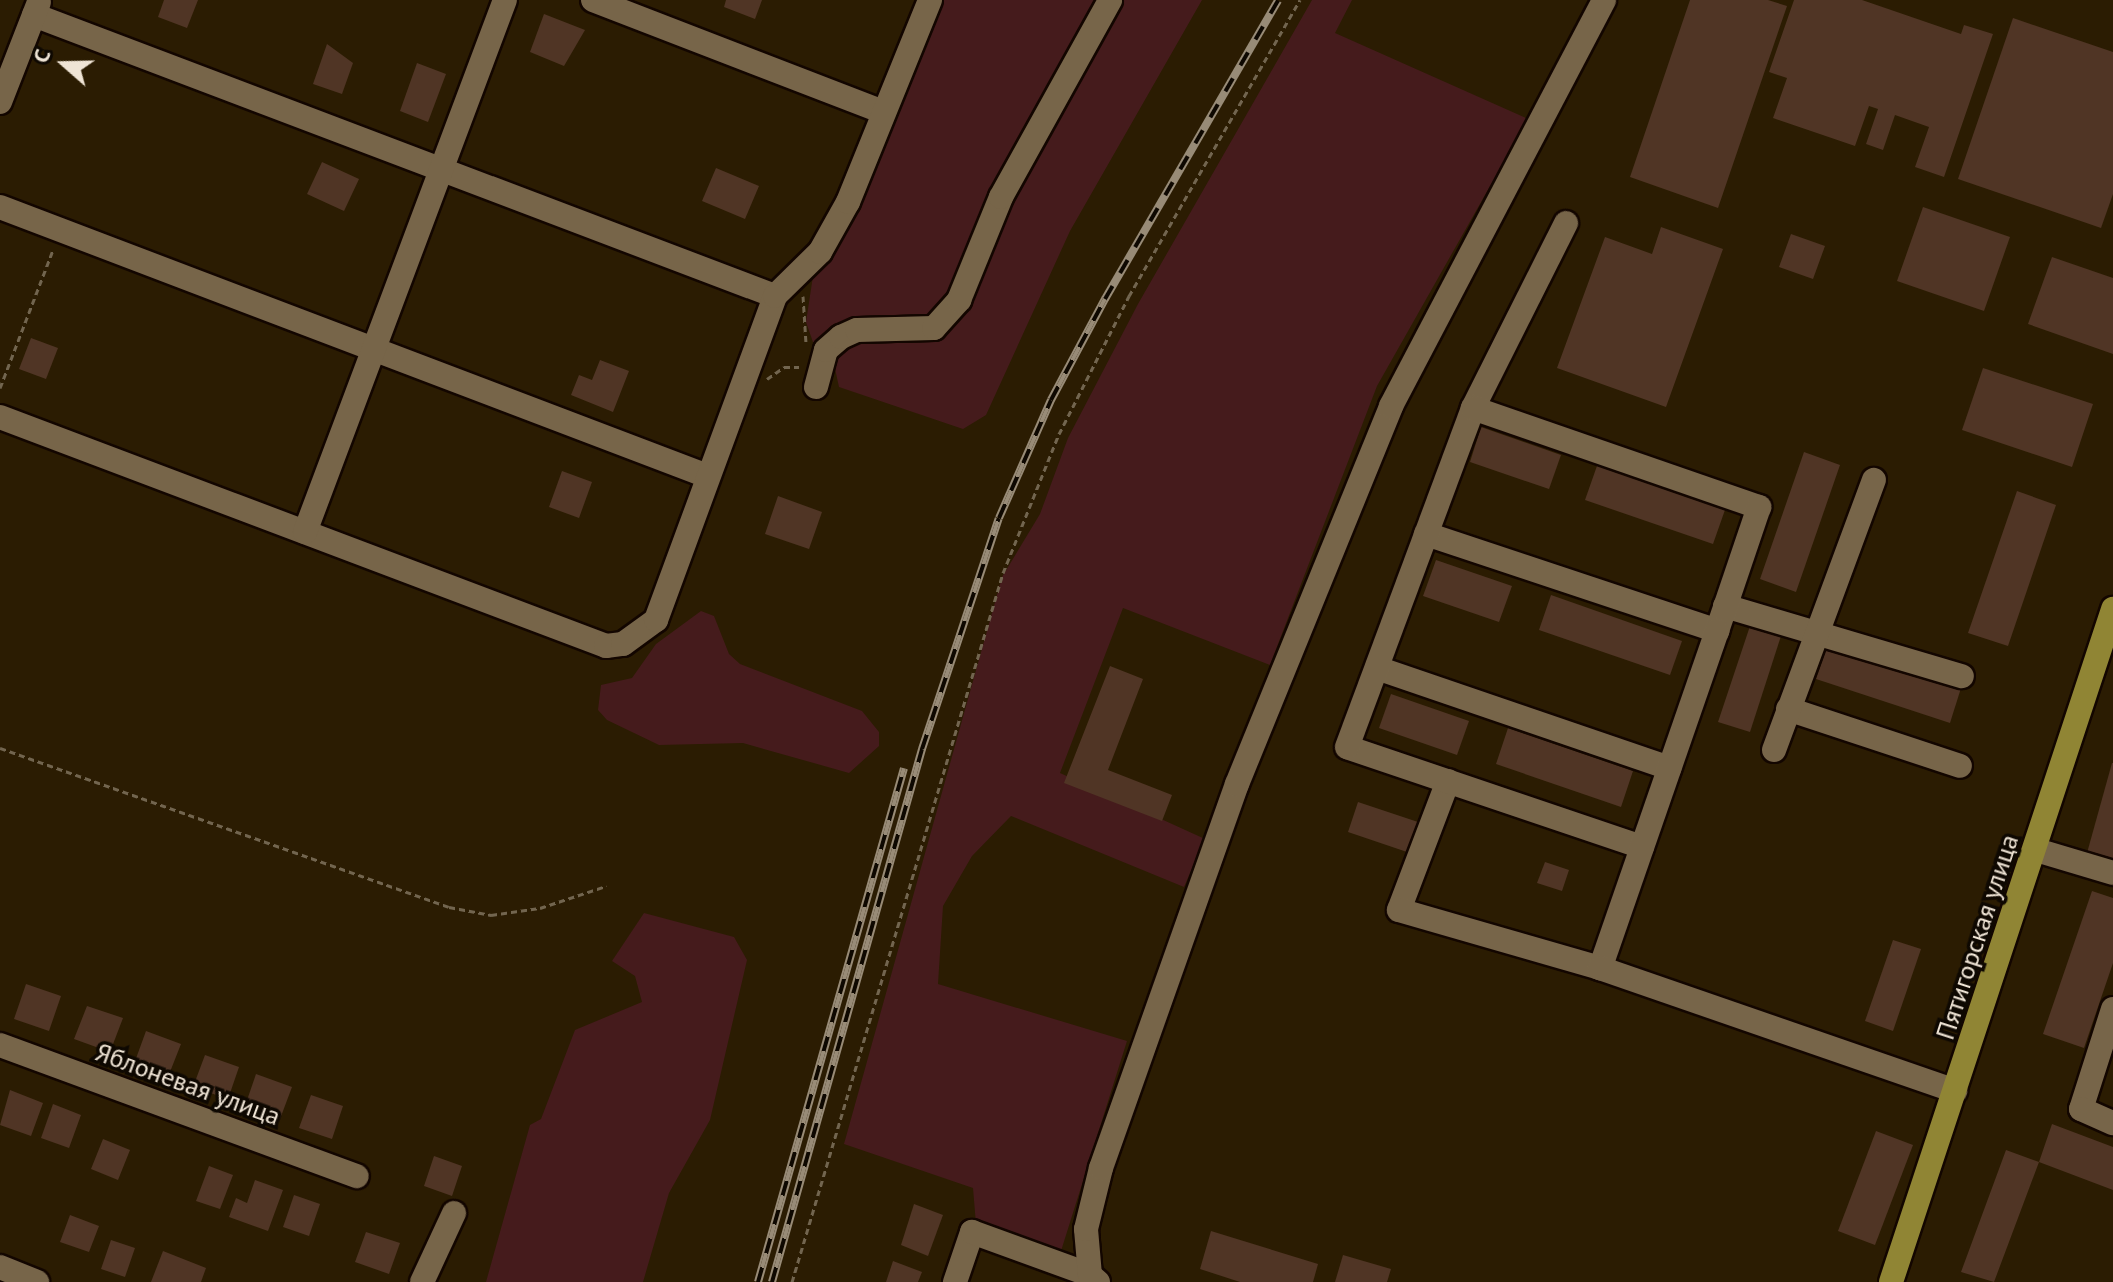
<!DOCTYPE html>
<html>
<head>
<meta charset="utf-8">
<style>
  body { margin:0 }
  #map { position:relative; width:2113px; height:1282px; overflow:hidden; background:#2b1c02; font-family:"PT Sans",sans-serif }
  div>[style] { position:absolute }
  .green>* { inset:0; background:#451b1c }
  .building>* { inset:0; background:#503525 }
  .path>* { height:3px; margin-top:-1.5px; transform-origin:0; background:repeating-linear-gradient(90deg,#72654f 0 6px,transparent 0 10px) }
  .roads { filter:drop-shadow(2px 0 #130600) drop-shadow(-2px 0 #130600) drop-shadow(0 2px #130600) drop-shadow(0 -2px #130600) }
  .minor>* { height:24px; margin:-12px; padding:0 12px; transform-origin:12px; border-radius:12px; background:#776549 }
  .major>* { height:24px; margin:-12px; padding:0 12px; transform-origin:12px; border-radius:12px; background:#908534 }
  .rail>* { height:8px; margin-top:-4px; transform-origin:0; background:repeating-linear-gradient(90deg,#0e0801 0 15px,#988b77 0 30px); box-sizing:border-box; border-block:2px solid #988b77 }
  span { translate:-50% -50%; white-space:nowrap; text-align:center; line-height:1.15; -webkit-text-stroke:7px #0e0801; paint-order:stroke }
  .street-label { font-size:26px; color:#efe4d5 }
  .north { position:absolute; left:24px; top:24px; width:80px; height:80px; -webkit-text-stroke:6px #0e0801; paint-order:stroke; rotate:290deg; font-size:22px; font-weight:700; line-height:32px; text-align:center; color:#efe4d5 }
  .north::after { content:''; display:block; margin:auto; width:28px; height:36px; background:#efe4d5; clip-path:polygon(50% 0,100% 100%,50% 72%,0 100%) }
</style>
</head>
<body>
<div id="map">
  <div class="green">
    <i style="clip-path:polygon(937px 0,1202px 0,1070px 231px,986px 415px,963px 429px,839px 387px,832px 355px,815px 348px,806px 322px,813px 276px)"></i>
    <i style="clip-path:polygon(1312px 0,1352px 0,1335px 33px,1528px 119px,1377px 386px,1270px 665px,1123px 608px,1060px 773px,1205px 839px,1184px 887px,1011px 816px,972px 856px,943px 906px,938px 984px,1127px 1041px,1061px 1251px,976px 1224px,973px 1188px,844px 1144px,1002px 577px,1040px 514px,1068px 438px,1138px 304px)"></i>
    <i style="clip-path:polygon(701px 611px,714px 616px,729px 654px,740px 664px,862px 711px,879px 732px,879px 746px,849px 773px,743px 743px,659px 745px,607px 720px,598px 710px,601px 685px,632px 678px,656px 644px)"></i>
    <i style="clip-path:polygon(644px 913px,734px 937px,747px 960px,710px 1120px,669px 1193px,643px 1282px,486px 1282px,530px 1125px,541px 1119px,575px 1030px,642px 1002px,635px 976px,612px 961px)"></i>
  </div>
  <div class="building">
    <i style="clip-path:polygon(164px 0,198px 0,187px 28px,158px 17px)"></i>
    <i style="clip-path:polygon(726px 0,762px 0,755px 19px,724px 7px)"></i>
    <i style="clip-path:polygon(1690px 0,1768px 0,1787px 6px,1718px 208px,1630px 177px)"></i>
    <i style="clip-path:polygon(1794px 0,1862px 0,1961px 34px,1964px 25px,1993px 34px,1944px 177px,1915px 167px,1929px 127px,1895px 115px,1883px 150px,1866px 144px,1878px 109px,1869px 106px,1855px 146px,1773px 118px,1787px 78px,1769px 72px)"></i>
    <i style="clip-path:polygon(544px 14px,585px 30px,564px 66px,530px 52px)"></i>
    <i style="clip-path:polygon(2013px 18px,2113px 52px,2113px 194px,2101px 228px,1958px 179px)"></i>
    <i style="clip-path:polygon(327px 44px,353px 63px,342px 94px,313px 84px)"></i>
    <i style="clip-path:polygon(417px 63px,446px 74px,428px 122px,400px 111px)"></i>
    <i style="clip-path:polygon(322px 162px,359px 179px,344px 211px,307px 194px)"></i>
    <i style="clip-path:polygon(716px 168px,759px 186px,745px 219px,702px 201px)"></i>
    <i style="clip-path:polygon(1923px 207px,2010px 237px,1984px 311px,1897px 281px)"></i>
    <i style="clip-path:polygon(1661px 227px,1723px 249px,1666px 407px,1557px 368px,1605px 237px,1652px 254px)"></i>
    <i style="clip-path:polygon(1791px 234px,1825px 246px,1813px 279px,1779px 267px)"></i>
    <i style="clip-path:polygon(2052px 257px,2113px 278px,2113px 354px,2028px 324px)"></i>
    <i style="clip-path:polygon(31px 338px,58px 348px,46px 379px,19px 369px)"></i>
    <i style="clip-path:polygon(600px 360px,629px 371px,613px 412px,571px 395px,579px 375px,592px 380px)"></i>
    <i style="clip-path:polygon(1983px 368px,2093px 404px,2072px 467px,1962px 430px)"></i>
    <i style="clip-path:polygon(1481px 427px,1561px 455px,1549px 489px,1470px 462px)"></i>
    <i style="clip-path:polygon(1804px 452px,1840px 465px,1796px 592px,1760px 579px)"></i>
    <i style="clip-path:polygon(1598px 463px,1726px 507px,1713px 544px,1585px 500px)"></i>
    <i style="clip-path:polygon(562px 471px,592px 482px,579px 518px,549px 507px)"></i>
    <i style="clip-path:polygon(2017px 491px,2056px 505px,2008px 646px,1968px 633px)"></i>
    <i style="clip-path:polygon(778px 496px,822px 512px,809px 549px,765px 534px)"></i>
    <i style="clip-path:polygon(1436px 560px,1512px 586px,1499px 622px,1423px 596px)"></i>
    <i style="clip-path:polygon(1551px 595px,1682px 641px,1670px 675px,1539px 630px)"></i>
    <i style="clip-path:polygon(1750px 626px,1781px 636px,1750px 732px,1718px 722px)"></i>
    <i style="clip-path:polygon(1828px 644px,1961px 688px,1950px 723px,1816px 679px)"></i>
    <i style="clip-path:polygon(1110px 666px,1143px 679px,1108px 770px,1172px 795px,1162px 821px,1064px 783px)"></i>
    <i style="clip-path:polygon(1391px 694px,1469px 721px,1457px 755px,1379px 728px)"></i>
    <i style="clip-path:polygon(1508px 728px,1633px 771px,1621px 807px,1496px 764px)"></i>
    <i style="clip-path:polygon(2112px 763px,2113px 763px,2113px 861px,2087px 853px)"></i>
    <i style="clip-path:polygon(1358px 802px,1418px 822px,1407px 852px,1348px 832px)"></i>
    <i style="clip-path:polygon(1545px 862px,1569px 870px,1562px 891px,1537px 883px)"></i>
    <i style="clip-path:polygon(2092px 891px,2113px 898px,2113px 963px,2084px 1048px,2043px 1034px)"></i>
    <i style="clip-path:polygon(1893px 940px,1921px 949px,1893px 1031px,1865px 1021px)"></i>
    <i style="clip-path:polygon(26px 984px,61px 996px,49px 1031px,14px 1019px)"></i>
    <i style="clip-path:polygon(87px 1006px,123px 1018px,110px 1052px,74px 1039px)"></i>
    <i style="clip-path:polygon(146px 1031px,181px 1044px,168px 1077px,134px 1064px)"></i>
    <i style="clip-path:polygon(205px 1055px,239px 1067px,228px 1099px,193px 1087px)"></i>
    <i style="clip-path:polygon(256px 1074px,292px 1087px,280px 1119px,245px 1106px)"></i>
    <i style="clip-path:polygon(10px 1090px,43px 1103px,31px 1136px,0 1125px)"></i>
    <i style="clip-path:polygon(311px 1095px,343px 1106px,332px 1139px,299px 1128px)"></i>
    <i style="clip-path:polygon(53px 1104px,81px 1115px,69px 1148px,41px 1138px)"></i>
    <i style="clip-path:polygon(2052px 1124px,2113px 1147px,2113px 1190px,2039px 1162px,1994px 1282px,1961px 1272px,2006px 1150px,2039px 1162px)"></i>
    <i style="clip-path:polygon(1876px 1131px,1913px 1145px,1875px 1245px,1838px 1231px)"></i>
    <i style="clip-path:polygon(103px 1139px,130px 1150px,118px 1180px,91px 1169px)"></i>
    <i style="clip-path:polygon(434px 1156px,462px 1166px,452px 1196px,424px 1186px)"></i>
    <i style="clip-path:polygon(209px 1166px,233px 1175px,220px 1209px,196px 1201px)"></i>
    <i style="clip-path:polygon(255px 1180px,283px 1190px,268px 1231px,229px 1217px,236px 1198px,247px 1203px)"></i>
    <i style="clip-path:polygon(294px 1195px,320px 1204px,309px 1236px,283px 1227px)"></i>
    <i style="clip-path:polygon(914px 1204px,943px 1215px,928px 1256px,901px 1245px)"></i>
    <i style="clip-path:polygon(70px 1215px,99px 1226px,89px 1252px,60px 1242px)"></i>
    <i style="clip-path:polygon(1211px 1231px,1318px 1264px,1313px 1282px,1240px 1282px,1200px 1269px)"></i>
    <i style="clip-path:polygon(366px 1232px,400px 1243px,389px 1274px,355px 1262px)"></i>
    <i style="clip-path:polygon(111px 1240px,135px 1248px,125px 1277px,101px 1269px)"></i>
    <i style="clip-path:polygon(163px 1251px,206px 1268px,201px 1282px,151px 1282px)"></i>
    <i style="clip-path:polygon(1343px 1255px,1391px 1269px,1387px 1282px,1335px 1282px)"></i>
    <i style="clip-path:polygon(893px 1261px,922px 1272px,918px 1282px,886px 1282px)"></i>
  </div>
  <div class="path">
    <i style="left:803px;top:296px;width:48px;rotate:86.4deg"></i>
    <i style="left:767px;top:379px;width:21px;rotate:-35deg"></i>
    <i style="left:784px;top:367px;width:15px"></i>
    <i style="left:0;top:388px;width:148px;rotate:-69deg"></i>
    <i style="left:0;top:748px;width:476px;rotate:19.5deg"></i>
    <i style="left:449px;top:907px;width:43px;rotate:10.8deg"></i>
    <i style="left:491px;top:915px;width:49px;rotate:-8.1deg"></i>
    <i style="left:540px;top:908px;width:70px;rotate:-18.4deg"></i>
    <i style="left:792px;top:1282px;width:740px;rotate:-73.43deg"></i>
    <i style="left:1003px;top:573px;width:150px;rotate:-68.1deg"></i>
    <i style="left:1059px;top:434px;width:155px;rotate:-63.1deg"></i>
    <i style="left:1129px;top:296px;width:342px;rotate:-60deg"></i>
  </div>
  <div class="roads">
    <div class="minor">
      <i style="left:593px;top:0;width:308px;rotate:21.1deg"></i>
      <i style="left:34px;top:15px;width:792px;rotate:20.77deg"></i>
      <i style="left:0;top:102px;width:107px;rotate:-68.7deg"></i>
      <i style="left:0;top:207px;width:756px;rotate:20.83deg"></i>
      <i style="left:816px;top:387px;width:38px;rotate:-75deg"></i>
      <i style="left:826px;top:350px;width:20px;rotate:-41deg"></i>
      <i style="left:841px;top:337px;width:17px;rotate:-24deg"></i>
      <i style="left:857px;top:330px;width:77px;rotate:-1.5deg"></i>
      <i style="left:934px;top:328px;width:38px;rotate:-48deg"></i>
      <i style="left:959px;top:300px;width:111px;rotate:-67.8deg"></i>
      <i style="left:1001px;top:197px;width:225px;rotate:-61deg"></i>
      <i style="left:1473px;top:408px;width:207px;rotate:-63.3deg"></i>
      <i style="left:0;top:417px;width:648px;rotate:20.7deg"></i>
      <i style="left:606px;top:646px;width:17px;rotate:-7deg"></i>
      <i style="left:623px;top:644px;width:41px;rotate:-36deg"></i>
      <i style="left:656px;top:620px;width:345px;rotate:-69.8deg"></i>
      <i style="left:775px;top:296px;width:63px;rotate:-44.4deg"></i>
      <i style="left:820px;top:252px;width:57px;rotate:-60.8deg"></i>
      <i style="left:848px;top:202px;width:218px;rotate:-67.9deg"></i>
      <i style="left:305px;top:532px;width:568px;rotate:-69.4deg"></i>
      <i style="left:1426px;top:534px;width:307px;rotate:18.4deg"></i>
      <i style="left:1725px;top:606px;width:247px;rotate:16.5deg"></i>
      <i style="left:1377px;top:668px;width:309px;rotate:18.9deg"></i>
      <i style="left:1788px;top:709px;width:181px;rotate:18.3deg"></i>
      <i style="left:1774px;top:750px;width:288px;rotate:-69.7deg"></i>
      <i style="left:1448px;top:781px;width:138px;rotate:110.8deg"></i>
      <i style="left:1399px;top:910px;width:209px;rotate:16.1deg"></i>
      <i style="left:1642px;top:847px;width:311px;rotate:-161.3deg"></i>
      <i style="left:1347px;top:747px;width:362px;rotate:-69.6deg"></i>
      <i style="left:1473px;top:408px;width:303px;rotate:19.1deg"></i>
      <i style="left:1759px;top:507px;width:131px;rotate:108.7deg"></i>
      <i style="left:1717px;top:631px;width:357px;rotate:109.1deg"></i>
      <i style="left:1600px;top:968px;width:376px;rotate:19.1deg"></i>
      <i style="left:2036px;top:850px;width:80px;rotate:16.6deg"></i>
      <i style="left:2113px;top:1009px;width:105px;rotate:107.7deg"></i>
      <i style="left:2081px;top:1109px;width:35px;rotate:24deg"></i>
      <i style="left:0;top:1045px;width:380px;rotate:20.2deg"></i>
      <i style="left:0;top:1267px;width:40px;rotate:22deg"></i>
      <i style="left:422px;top:1282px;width:76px;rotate:-65.1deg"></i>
      <i style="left:955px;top:1282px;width:53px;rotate:-71.2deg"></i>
      <i style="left:972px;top:1232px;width:126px;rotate:20deg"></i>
      <i style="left:1098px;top:1282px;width:11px;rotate:-139deg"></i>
      <i style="left:1090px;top:1275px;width:46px;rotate:-95deg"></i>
      <i style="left:1086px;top:1229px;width:63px;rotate:-76.2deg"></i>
      <i style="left:1101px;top:1168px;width:407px;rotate:-70.5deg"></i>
      <i style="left:1237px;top:784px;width:408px;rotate:-67.8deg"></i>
      <i style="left:1391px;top:406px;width:458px;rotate:-62.3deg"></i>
    </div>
    <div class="major">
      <i style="left:1891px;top:1282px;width:709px;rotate:-71.74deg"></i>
    </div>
  </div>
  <div class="rail">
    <i style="left:758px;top:1282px;width:534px;rotate:-74.14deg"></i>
    <i style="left:772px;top:1282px;width:554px;rotate:-74.28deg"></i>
    <i style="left:922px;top:749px;width:243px;rotate:-71.6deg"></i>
    <i style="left:999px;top:518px;width:129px;rotate:-66.2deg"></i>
    <i style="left:1051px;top:400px;width:115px;rotate:-61.9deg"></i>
    <i style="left:1105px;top:299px;width:345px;rotate:-59.9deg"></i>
  </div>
  <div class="street-label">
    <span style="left:1977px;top:937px;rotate:-72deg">Пятигорская улица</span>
    <span style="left:188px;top:1084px;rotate:20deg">Яблоневая улица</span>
  </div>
  <div class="north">С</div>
</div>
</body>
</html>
